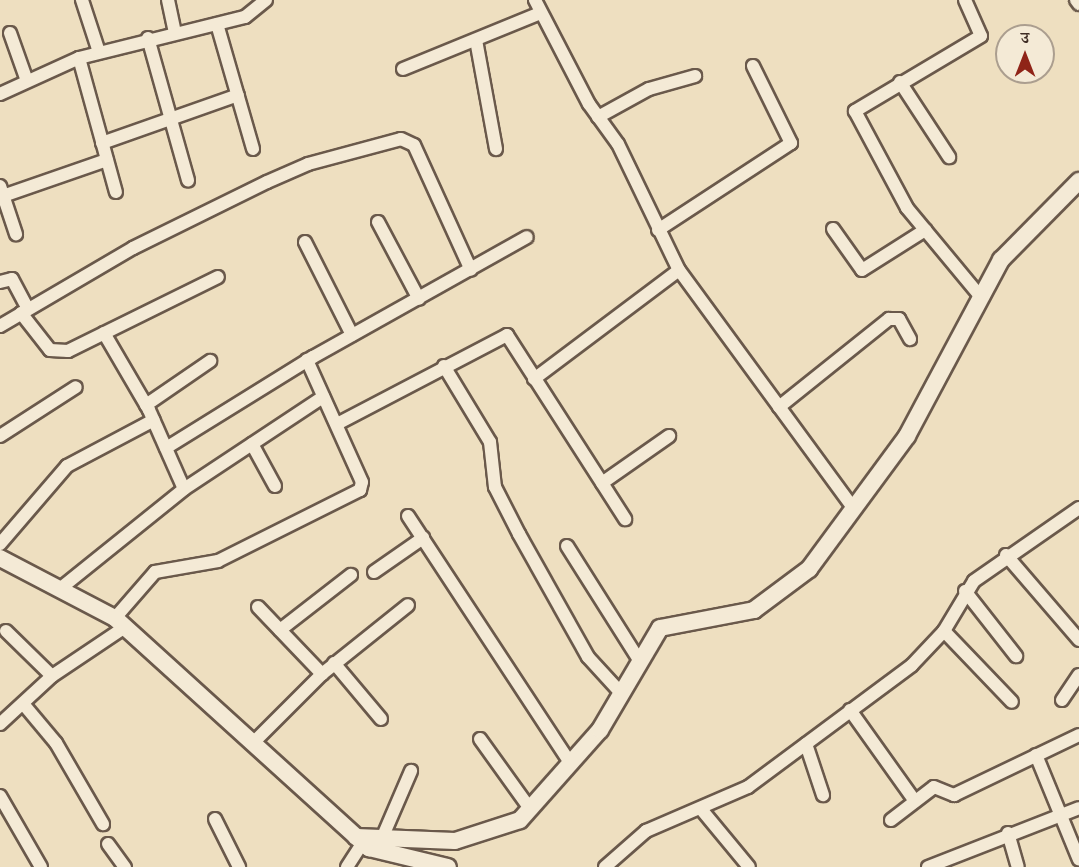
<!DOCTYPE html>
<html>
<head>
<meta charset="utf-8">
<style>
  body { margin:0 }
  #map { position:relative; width:1079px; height:867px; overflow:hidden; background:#eedfc0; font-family:"IM FELL DW Pica","Noto Serif Devanagari",serif }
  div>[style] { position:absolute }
  .roads { filter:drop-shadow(2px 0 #6a594b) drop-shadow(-2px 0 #6a594b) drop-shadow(0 2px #6a594b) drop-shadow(0 -2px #6a594b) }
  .street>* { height:12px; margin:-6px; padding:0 6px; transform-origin:6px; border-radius:6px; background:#f4ead6 }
  .secondary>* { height:16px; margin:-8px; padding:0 8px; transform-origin:8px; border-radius:8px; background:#f4ead6 }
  span { translate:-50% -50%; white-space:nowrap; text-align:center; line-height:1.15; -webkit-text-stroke:5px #f4ead6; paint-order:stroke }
  .north { position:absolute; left:995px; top:24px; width:60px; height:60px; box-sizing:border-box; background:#f4ead6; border:2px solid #ab9e8f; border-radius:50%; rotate:0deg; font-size:16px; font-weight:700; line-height:24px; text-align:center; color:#3e2c24 }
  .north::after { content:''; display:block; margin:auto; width:21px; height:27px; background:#8f2418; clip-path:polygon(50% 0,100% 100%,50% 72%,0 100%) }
</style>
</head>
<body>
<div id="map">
  <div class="roads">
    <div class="street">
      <i style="left:82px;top:0;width:55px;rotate:71.9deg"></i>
      <i style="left:168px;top:0;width:33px;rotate:78deg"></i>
      <i style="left:535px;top:0;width:117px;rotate:62.6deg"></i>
      <i style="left:589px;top:104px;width:49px;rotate:54.1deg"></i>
      <i style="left:618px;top:144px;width:140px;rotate:64.2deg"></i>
      <i style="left:679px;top:270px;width:295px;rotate:53.8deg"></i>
      <i style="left:965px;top:0;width:39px;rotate:66deg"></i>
      <i style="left:981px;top:36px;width:147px;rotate:149.2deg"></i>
      <i style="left:855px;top:111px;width:110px;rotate:61.8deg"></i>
      <i style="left:907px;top:208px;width:114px;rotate:50.3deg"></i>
      <i style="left:1076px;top:0;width:5px;rotate:53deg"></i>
      <i style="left:217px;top:24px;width:130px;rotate:73.9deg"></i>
      <i style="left:10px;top:33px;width:51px;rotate:70.5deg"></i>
      <i style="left:148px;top:38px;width:148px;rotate:74.3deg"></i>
      <i style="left:476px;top:40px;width:111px;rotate:79.6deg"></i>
      <i style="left:79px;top:58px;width:139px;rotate:74.6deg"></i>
      <i style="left:403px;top:69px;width:148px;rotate:-22.2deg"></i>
      <i style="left:900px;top:82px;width:90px;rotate:56.8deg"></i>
      <i style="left:0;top:94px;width:87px;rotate:-24.5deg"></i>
      <i style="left:79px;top:58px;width:171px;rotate:-13.9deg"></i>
      <i style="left:245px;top:17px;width:27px;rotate:-39deg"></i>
      <i style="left:598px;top:117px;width:58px;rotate:-28.8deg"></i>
      <i style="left:649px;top:89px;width:48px;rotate:-15.8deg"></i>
      <i style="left:102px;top:143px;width:144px;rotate:-19.4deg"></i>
      <i style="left:0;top:186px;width:51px;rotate:71.6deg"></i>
      <i style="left:0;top:197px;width:113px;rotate:-19.1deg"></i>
      <i style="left:378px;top:222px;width:87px;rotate:62deg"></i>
      <i style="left:833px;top:229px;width:50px;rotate:54.7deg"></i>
      <i style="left:862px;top:270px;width:75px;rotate:-32.4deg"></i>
      <i style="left:658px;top:230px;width:159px;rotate:-33.2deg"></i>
      <i style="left:791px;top:143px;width:86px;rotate:-116.3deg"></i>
      <i style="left:305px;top:242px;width:104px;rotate:63.2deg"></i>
      <i style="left:0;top:282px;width:12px;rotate:-14deg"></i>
      <i style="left:12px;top:279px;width:34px;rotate:62deg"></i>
      <i style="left:21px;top:313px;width:47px;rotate:51.9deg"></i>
      <i style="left:50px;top:350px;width:18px;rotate:3deg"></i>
      <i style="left:68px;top:351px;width:167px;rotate:-26.3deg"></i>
      <i style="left:0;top:326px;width:154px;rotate:-30.4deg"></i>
      <i style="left:133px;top:248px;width:149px;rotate:-26.2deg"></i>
      <i style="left:267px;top:182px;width:45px;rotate:-23.7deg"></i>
      <i style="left:308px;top:164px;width:96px;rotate:-15deg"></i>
      <i style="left:401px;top:139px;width:14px;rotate:25deg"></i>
      <i style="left:414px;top:145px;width:137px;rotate:65.5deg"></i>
      <i style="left:104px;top:333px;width:89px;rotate:59.7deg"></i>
      <i style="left:149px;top:410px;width:86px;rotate:66.1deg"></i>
      <i style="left:444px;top:366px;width:89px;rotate:58.8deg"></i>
      <i style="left:490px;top:442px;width:45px;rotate:83.7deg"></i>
      <i style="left:495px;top:487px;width:53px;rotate:62.9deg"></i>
      <i style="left:519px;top:534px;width:141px;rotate:60.7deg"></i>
      <i style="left:588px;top:657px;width:49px;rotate:47.5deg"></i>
      <i style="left:534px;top:379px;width:181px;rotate:-36.9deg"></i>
      <i style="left:146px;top:405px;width:78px;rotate:-34.5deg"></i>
      <i style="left:779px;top:407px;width:141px;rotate:-38.7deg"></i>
      <i style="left:889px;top:319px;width:10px"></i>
      <i style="left:899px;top:319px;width:23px;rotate:61deg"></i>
      <i style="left:337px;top:424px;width:192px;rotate:-27.6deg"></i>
      <i style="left:507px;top:335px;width:219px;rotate:57.3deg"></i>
      <i style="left:0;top:436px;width:90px;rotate:-32.8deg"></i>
      <i style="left:252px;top:444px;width:48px;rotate:61.3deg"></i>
      <i style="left:166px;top:448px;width:173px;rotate:-31.8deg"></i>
      <i style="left:313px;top:357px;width:245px;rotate:-29.3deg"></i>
      <i style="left:602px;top:483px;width:82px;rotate:-35deg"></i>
      <i style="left:408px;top:516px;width:297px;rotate:56.7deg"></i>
      <i style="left:0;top:544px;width:103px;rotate:-49.3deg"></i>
      <i style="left:67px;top:466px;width:98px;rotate:-27.9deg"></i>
      <i style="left:567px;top:546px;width:135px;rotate:57.7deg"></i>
      <i style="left:1006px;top:555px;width:112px;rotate:49.3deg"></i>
      <i style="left:374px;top:572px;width:60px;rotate:-34.8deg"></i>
      <i style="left:61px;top:588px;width:158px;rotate:-38.8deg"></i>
      <i style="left:184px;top:489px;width:167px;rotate:-33.5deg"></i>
      <i style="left:965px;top:591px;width:83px;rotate:51.9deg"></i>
      <i style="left:258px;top:607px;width:93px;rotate:46.3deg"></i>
      <i style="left:115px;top:618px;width:61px;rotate:-49deg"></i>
      <i style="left:155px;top:572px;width:64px;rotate:-9.9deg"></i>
      <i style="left:218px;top:561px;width:159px;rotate:-26.6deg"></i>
      <i style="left:360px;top:490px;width:8px;rotate:-76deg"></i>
      <i style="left:362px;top:482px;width:134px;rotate:-114.3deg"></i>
      <i style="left:280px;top:630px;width:90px;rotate:-37.8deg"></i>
      <i style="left:6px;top:631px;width:64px;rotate:44.4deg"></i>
      <i style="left:944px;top:631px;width:98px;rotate:46.2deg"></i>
      <i style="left:334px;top:663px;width:73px;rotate:50deg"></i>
      <i style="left:1062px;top:700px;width:30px;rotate:-56deg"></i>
      <i style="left:25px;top:706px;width:48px;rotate:50deg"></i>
      <i style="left:56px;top:743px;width:94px;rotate:59.9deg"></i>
      <i style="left:850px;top:710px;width:112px;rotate:54.5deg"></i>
      <i style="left:0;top:724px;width:71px;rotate:-42.7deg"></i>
      <i style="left:52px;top:676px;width:88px;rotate:-33.9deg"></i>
      <i style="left:480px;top:739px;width:87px;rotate:54.3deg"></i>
      <i style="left:252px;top:744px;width:99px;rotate:-45deg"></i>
      <i style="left:322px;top:674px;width:110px;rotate:-38.7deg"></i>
      <i style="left:806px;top:744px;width:54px;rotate:71.6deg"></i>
      <i style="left:1036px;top:755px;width:113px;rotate:67.7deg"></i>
      <i style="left:0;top:796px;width:82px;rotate:60deg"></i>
      <i style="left:701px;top:809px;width:75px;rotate:50.4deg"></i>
      <i style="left:215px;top:819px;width:54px;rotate:63.4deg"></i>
      <i style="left:891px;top:820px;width:54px;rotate:-37.5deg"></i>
      <i style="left:934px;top:787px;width:22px;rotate:22deg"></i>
      <i style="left:954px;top:795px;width:139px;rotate:-25.6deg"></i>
      <i style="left:1008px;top:833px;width:35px;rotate:74deg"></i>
      <i style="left:383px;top:836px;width:71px;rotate:-66.7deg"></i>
      <i style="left:108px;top:844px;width:29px;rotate:54deg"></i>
      <i style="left:347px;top:867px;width:30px;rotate:-57deg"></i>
      <i style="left:605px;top:867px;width:55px;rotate:-41.3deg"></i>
      <i style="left:646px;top:831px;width:111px;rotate:-23.3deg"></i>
      <i style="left:748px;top:787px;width:204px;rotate:-36.6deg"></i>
      <i style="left:912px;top:665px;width:47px;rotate:-46.7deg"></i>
      <i style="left:944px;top:631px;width:58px;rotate:-59deg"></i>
      <i style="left:974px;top:581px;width:128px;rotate:-34.8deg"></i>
      <i style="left:928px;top:867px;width:162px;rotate:-21.3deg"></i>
    </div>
    <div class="secondary">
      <i style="left:0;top:558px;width:130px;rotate:27.6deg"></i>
      <i style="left:115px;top:618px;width:343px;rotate:42.2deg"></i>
      <i style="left:369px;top:848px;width:81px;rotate:13.5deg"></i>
      <i style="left:356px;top:837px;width:99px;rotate:2.3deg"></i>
      <i style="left:455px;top:841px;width:68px;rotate:-17.9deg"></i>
      <i style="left:520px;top:820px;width:120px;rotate:-48.4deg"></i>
      <i style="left:600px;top:730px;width:118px;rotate:-59.5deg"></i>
      <i style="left:660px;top:628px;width:96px;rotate:-10.8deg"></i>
      <i style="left:754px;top:610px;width:69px;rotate:-36.7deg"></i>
      <i style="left:809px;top:569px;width:165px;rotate:-53.6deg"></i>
      <i style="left:907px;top:436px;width:200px;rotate:-61.9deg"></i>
      <i style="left:1001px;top:260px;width:111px;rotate:-45.4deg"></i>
    </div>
  </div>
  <div class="north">उ</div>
</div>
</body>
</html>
